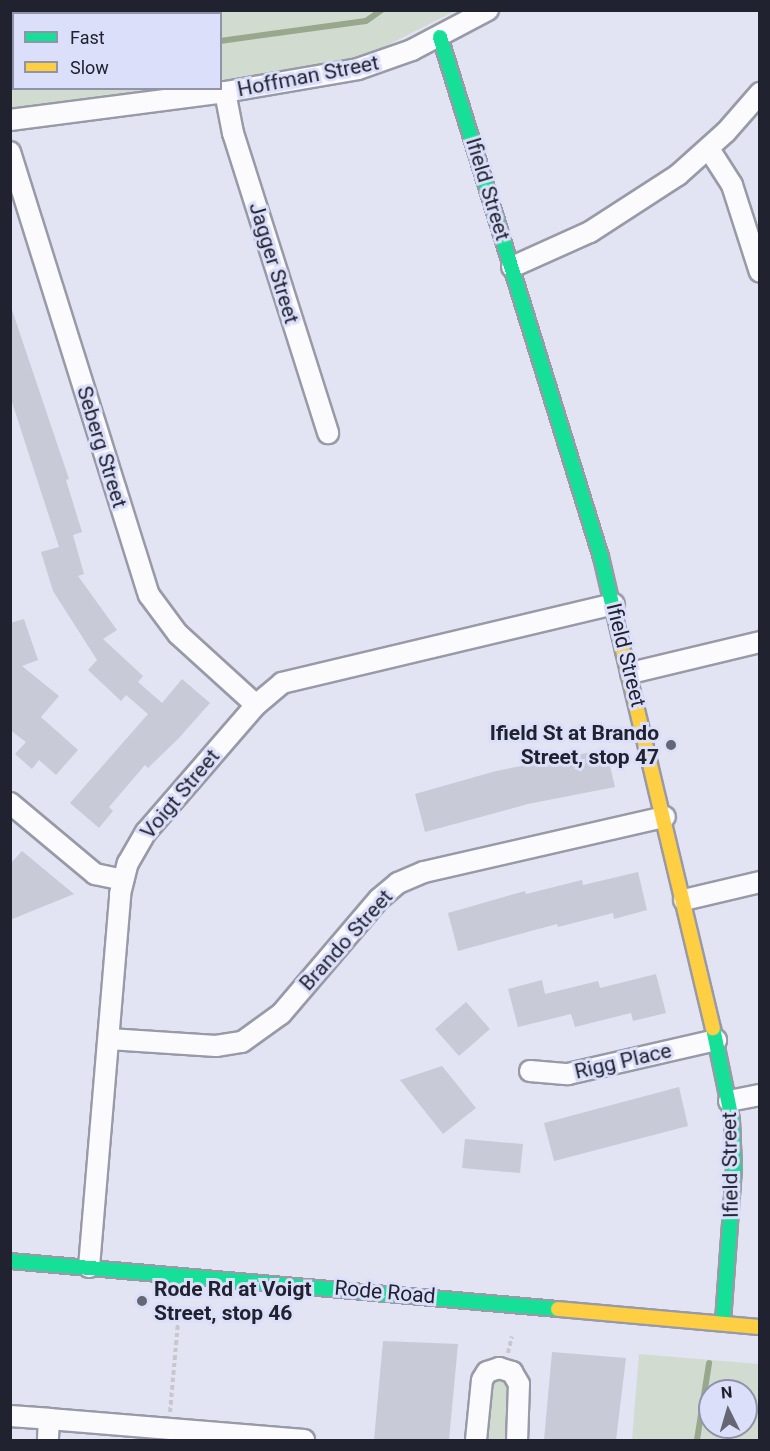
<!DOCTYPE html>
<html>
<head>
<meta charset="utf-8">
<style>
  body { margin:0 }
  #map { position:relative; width:770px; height:1451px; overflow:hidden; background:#e2e4f3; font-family:Roboto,sans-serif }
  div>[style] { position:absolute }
  .green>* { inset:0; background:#d2dbcf }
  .stream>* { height:6px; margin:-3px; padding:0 3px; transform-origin:3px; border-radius:3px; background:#98a88d }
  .building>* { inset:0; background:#c9cad7 }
  .path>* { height:4px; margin-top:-2px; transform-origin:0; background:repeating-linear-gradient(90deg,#c7c7cc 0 4.5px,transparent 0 7.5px) }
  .roads { filter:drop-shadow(2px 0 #989aa7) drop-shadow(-2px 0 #989aa7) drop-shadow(0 2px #989aa7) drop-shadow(0 -2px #989aa7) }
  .street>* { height:20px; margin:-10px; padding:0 10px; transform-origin:10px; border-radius:10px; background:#fbfbfd }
  .fast>* { height:14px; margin:-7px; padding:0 7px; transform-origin:7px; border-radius:7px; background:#16e098 }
  .slow>* { height:14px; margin:-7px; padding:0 7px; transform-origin:7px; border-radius:7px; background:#ffcf43 }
  .dots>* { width:16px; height:16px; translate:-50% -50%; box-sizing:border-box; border:3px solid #dbdffa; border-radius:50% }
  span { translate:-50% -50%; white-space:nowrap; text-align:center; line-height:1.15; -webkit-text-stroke:6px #dbdffa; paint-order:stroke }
  .street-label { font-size:21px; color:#21222f }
  .poi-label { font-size:21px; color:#21222f; font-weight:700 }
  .right { translate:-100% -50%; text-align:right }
  .left { translate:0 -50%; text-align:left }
  .frame { position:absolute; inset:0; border:12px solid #21222f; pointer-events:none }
  .legend { position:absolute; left:12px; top:12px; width:210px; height:78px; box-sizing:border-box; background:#dbdffa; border:2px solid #9193a9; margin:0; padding:8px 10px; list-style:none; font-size:18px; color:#21222f }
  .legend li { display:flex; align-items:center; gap:12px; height:30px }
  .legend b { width:30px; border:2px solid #9193a9 }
  .north { position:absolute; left:698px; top:1379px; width:60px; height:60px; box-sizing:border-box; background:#dbdffa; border:2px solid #9193a9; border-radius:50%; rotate:355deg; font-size:16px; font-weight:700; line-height:24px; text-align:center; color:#21222f }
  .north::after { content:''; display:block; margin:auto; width:21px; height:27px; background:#656674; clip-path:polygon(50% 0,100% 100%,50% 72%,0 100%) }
</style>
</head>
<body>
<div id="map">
  <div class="green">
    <i style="clip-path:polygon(50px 11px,50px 10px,455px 11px,368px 55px,221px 82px,220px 14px,26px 13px)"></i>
    <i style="clip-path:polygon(11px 15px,13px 15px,14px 88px,170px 89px,11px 108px)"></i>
    <i style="clip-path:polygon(evenodd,639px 1354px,759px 1364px,759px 1440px,632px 1440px,639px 1354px,710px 1391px,746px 1391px,746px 1427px,710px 1427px,710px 1391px)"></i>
    <i style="clip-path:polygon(493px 1377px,504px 1379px,516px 1395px,509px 1410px,505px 1440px,488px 1440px,492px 1396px,486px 1395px)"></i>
  </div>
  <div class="stream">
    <i style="left:220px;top:41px;width:147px;rotate:-7.8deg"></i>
    <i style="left:366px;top:21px;width:19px;rotate:-35deg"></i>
    <i style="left:10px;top:68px;width:4px;rotate:-14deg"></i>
    <i style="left:697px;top:1440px;width:78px;rotate:-81.1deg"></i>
  </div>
  <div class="building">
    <i style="clip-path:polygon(10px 304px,69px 479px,66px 480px,82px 532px,73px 535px,84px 574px,78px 576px,117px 630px,103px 639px,143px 676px,138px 682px,162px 703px,182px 679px,210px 703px,178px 739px,148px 768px,145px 765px,109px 807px,113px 811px,99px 828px,70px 803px,148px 714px,126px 695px,121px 701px,88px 670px,97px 660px,53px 591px,41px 552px,59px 547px,10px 396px)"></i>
    <i style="clip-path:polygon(24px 619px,38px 660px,22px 666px,59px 696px,41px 717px,78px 750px,56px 775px,39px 760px,32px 769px,15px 754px,26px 742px,10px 730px,10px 623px)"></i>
    <i style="clip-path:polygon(606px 749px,615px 787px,528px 804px,425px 832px,415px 794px,496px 771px)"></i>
    <i style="clip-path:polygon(22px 851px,74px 894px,10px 920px,10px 864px)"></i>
    <i style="clip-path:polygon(638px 872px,647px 910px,614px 919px,613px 913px,558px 927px,557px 924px,458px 951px,448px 913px,525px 891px,526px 894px,582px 880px,583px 885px)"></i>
    <i style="clip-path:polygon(656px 974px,666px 1013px,633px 1021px,631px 1013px,575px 1027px,571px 1014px,518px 1027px,508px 989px,542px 980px,545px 994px,598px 981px,600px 988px)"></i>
    <i style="clip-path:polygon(466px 1002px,490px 1029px,459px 1056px,435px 1029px)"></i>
    <i style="clip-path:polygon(442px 1066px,476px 1108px,443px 1134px,400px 1080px)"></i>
    <i style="clip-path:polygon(679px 1087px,688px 1126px,554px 1161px,544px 1123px)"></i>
    <i style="clip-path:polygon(465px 1139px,523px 1144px,520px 1173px,462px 1168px)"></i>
    <i style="clip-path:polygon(383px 1341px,458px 1344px,449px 1440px,374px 1440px)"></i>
    <i style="clip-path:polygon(552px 1352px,626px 1358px,616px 1440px,544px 1440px)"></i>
  </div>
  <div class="path">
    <i style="left:508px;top:1353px;width:17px;rotate:-77deg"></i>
    <i style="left:170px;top:1412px;width:101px;rotate:-84.9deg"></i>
  </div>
  <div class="roads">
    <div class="street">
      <i style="left:225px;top:92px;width:42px;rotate:79deg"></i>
      <i style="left:233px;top:133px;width:315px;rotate:72.4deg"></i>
      <i style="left:10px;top:120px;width:217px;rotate:-7.4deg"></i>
      <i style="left:225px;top:92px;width:135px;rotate:-9.8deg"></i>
      <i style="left:358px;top:69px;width:57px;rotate:-19.4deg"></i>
      <i style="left:412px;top:50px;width:86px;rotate:-27.8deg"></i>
      <i style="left:709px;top:149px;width:43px;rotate:57.4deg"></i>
      <i style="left:732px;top:185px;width:91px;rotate:72.2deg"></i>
      <i style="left:10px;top:152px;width:464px;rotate:72.6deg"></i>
      <i style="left:149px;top:595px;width:49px;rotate:53.4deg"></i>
      <i style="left:178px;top:634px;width:105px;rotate:42.3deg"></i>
      <i style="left:512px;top:267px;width:85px;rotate:-24.2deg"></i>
      <i style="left:590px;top:232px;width:105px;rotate:-32.9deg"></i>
      <i style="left:678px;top:175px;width:64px;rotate:-41.9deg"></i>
      <i style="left:726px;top:132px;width:52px;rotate:-48.9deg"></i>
      <i style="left:631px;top:673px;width:133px;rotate:-13.5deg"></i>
      <i style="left:10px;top:803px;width:111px;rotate:39.9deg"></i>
      <i style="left:95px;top:874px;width:29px;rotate:12deg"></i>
      <i style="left:684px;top:900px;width:78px;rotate:-13.3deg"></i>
      <i style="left:109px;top:1039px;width:107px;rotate:3.7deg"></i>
      <i style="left:216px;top:1046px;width:26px;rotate:-9deg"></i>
      <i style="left:242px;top:1042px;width:48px;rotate:-35.7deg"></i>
      <i style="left:281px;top:1014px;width:151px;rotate:-49.6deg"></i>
      <i style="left:379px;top:899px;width:25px;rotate:-40deg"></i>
      <i style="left:398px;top:883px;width:28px;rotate:-23deg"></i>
      <i style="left:424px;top:872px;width:247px;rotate:-12.9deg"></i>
      <i style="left:530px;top:1071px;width:38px;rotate:5deg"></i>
      <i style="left:568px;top:1074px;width:152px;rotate:-12.9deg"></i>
      <i style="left:729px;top:1101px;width:32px;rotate:-11deg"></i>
      <i style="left:89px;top:1267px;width:374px;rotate:-85.2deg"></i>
      <i style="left:120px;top:894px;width:32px;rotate:-76deg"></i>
      <i style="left:128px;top:863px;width:36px;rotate:-60deg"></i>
      <i style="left:146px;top:832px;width:168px;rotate:-49.1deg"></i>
      <i style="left:256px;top:705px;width:34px;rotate:-40deg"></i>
      <i style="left:282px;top:683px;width:341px;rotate:-13.4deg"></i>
      <i style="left:10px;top:1416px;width:39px;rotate:4deg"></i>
      <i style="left:49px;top:1419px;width:21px;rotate:93deg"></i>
      <i style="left:49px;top:1419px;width:256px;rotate:4.7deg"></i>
      <i style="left:476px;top:1440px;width:60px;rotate:-84.3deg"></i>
      <i style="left:482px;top:1380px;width:9px;rotate:-58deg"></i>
      <i style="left:487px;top:1372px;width:13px;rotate:-18deg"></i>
      <i style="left:499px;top:1368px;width:14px;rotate:17deg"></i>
      <i style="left:512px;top:1372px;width:14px;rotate:60deg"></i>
      <i style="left:519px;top:1384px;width:56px;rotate:92deg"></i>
    </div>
    <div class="fast">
      <i style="left:440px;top:37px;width:544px;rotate:72.8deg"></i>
      <i style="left:601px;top:557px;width:97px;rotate:76.8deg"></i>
      <i style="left:713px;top:1028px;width:94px;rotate:78.3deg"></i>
      <i style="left:732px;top:1120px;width:48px;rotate:87.6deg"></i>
      <i style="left:734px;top:1168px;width:155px;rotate:94.1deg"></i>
      <i style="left:10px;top:1261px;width:550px;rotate:5.01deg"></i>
    </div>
    <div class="slow">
      <i style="left:623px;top:651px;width:388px;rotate:76.6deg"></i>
      <i style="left:558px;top:1309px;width:203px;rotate:5.1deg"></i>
    </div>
  </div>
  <div class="dots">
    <i style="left:671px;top:745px;background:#656674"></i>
    <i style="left:142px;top:1301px;background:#656674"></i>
  </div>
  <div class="street-label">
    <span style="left:308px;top:76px;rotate:-11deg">Hoffman Street</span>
    <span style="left:488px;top:189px;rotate:73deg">Ifield Street</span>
    <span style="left:274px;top:263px;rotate:73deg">Jagger Street</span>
    <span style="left:102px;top:447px;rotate:73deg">Seberg Street</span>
    <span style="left:626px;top:655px;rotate:76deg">Ifield Street</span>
    <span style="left:180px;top:794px;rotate:-50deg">Voigt Street</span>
    <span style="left:346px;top:940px;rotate:-48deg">Brando Street</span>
    <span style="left:623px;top:1061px;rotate:-13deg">Rigg Place</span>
    <span style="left:730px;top:1165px;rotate:-91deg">Ifield Street</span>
    <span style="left:385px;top:1292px;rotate:5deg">Rode Road</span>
  </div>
  <div class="poi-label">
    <span class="right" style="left:659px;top:745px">Ifield St at Brando<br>Street, stop 47</span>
    <span class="left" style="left:154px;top:1301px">Rode Rd at Voigt<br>Street, stop 46</span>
  </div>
  <div class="frame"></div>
  <ul class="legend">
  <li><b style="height:8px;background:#16e098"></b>Fast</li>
  <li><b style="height:8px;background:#ffcf43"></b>Slow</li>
  </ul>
  <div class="north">N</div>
</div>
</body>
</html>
